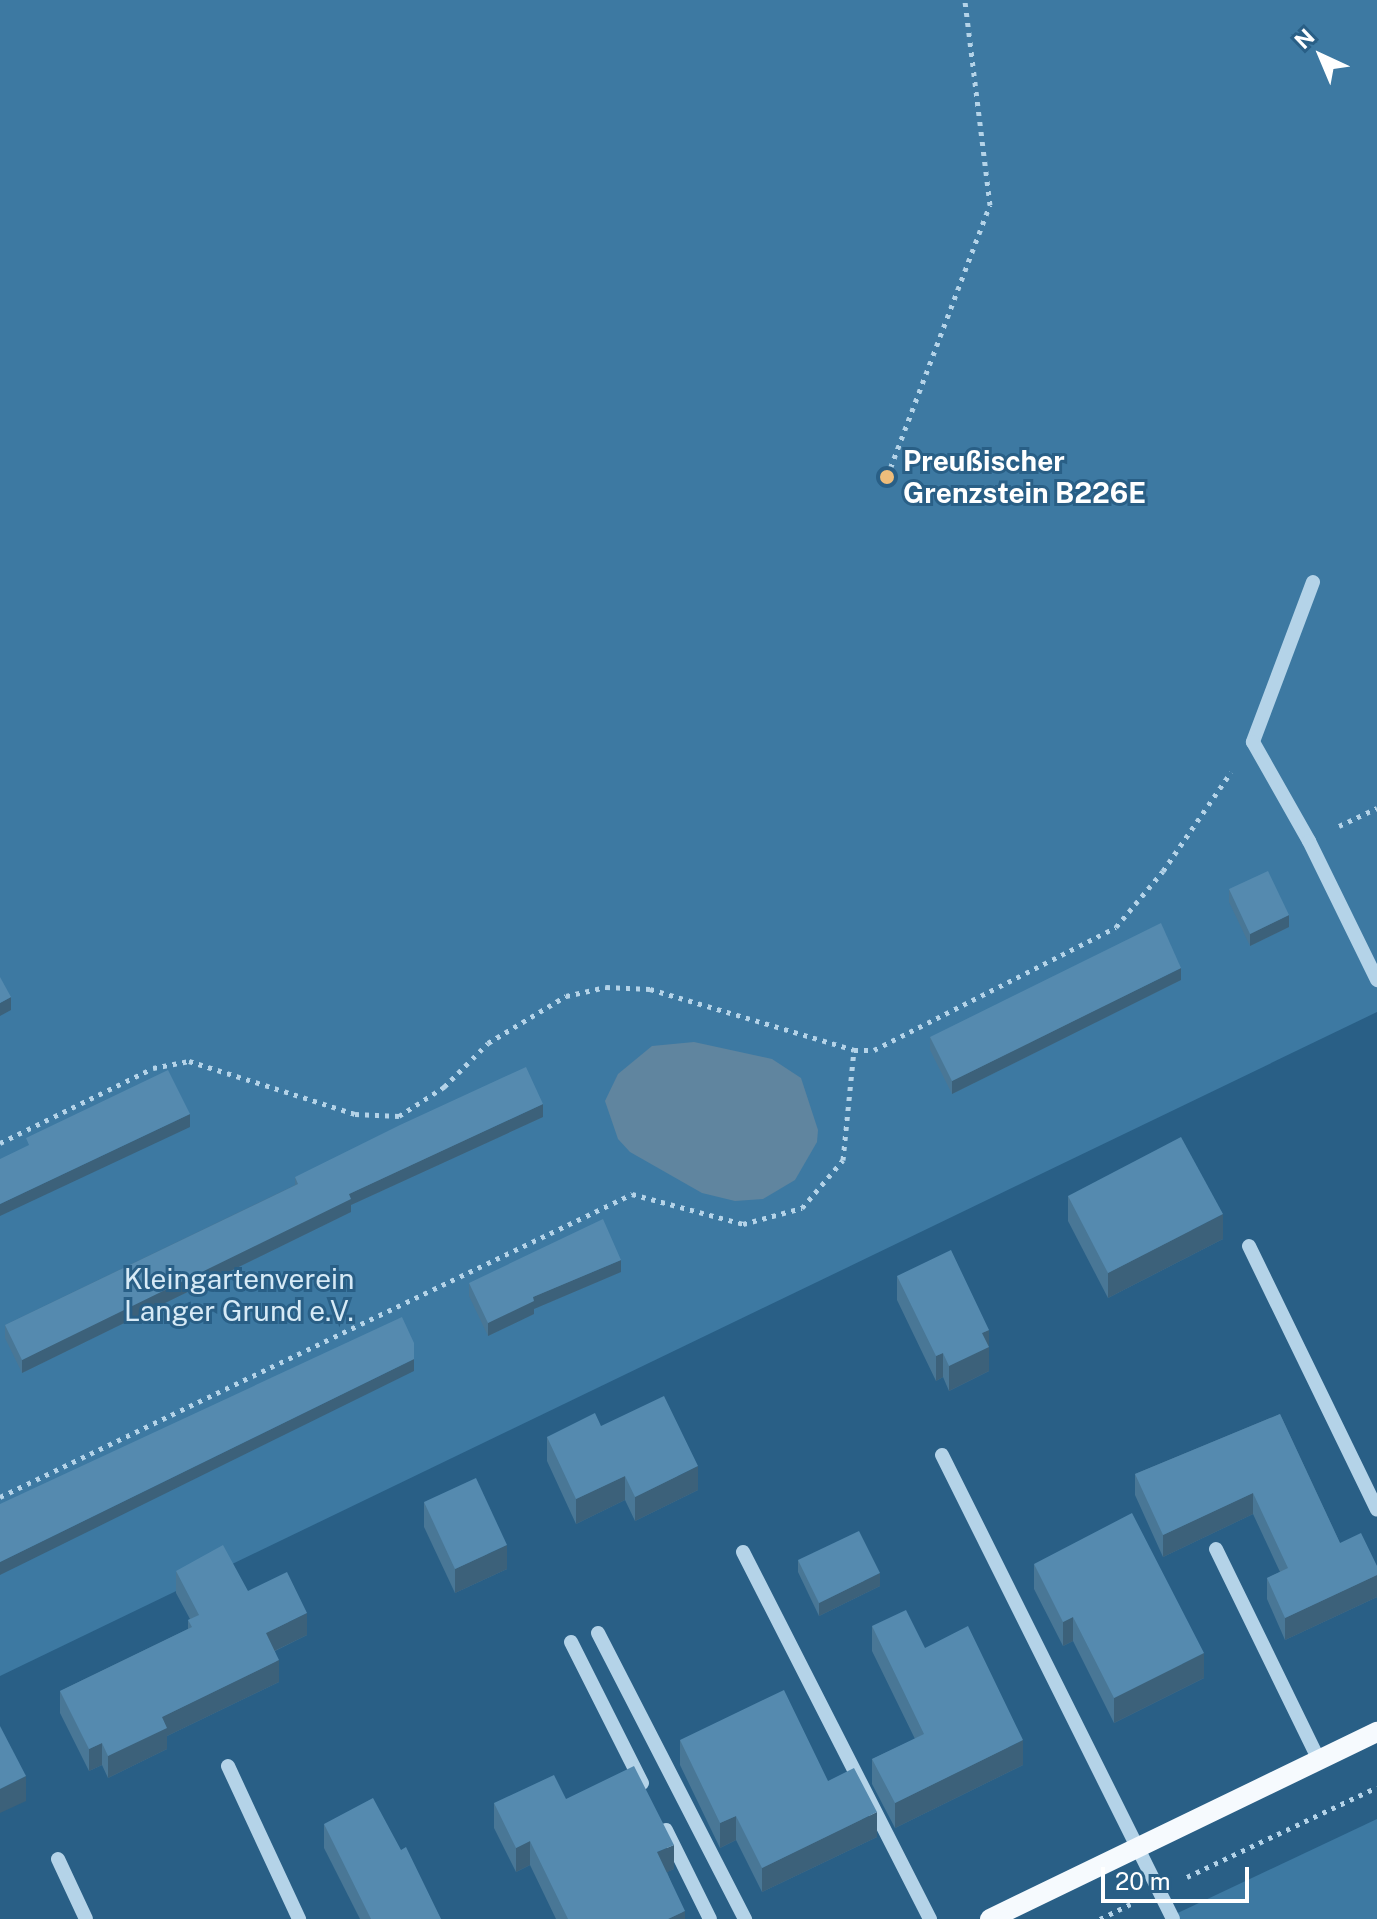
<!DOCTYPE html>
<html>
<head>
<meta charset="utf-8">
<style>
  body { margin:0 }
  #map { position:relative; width:1377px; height:1919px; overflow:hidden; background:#295f86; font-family:"Public Sans",sans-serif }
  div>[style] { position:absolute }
  .green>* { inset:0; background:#3d79a2 }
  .water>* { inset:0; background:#60859f }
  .path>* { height:5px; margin-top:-2.5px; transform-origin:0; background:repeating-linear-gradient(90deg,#b4d3e8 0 4px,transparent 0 10px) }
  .minor>* { height:14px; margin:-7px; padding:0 7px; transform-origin:7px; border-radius:7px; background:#b4d3e8 }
  .major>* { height:20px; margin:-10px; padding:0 10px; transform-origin:10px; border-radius:10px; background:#f6fafe }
  .wall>* { inset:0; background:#497796 }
  .shaded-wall>* { inset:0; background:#3c617a }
  .building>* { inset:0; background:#558aaf }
  .dots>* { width:22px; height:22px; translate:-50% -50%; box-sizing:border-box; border:4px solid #295f86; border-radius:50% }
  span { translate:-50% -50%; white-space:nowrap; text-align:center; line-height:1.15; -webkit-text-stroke:6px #295f86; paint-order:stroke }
  .poi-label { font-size:28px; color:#fff; font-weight:700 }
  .left { translate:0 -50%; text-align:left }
  .park-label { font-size:28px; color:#d7eaf6 }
  .north { position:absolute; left:1281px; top:16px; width:80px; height:80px; -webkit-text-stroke:6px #295f86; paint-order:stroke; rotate:316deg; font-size:22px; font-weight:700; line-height:32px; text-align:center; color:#fff }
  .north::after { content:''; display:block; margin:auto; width:28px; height:36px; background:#fff; clip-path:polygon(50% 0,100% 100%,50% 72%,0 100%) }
  .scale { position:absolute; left:1101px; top:1867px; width:148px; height:36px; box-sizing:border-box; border:4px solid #fff; border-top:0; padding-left:10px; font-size:24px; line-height:28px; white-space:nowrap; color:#fff; -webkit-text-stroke:6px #295f86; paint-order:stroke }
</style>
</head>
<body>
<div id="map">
  <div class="green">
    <i style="clip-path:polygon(0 0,1377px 0,1377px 1012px,0 1676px)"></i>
    <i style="clip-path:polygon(1377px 1819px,1377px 1919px,1165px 1919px)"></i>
  </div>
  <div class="water">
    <i style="clip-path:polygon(694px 1042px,772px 1059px,801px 1078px,818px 1130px,817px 1142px,795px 1180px,763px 1199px,735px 1201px,702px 1193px,630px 1152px,618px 1139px,605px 1101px,618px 1074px,652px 1046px)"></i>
  </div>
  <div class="path">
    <i style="left:887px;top:477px;width:291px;rotate:-69.3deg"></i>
    <i style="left:990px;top:205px;width:207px;rotate:-97deg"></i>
    <i style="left:1339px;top:826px;width:42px;rotate:-25.3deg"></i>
    <i style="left:0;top:1143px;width:170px;rotate:-26.1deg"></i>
    <i style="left:153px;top:1068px;width:37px;rotate:-11deg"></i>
    <i style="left:189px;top:1061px;width:174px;rotate:17.7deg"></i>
    <i style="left:355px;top:1114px;width:44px;rotate:2.6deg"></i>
    <i style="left:399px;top:1116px;width:54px;rotate:-32.8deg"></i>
    <i style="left:444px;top:1087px;width:62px;rotate:-45deg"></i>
    <i style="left:488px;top:1043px;width:91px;rotate:-31.1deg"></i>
    <i style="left:566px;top:996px;width:41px;rotate:-12.7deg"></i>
    <i style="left:606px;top:987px;width:44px;rotate:2.6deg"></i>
    <i style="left:650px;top:989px;width:213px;rotate:16.6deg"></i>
    <i style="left:854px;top:1050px;width:20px"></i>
    <i style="left:874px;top:1050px;width:271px;rotate:-26.9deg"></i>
    <i style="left:1116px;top:927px;width:73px;rotate:-50deg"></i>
    <i style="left:1163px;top:871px;width:120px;rotate:-55.5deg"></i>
    <i style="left:0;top:1497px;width:701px;rotate:-25.61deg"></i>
    <i style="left:632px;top:1194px;width:115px;rotate:15.1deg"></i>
    <i style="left:743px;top:1224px;width:61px;rotate:-15.2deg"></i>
    <i style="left:802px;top:1208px;width:63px;rotate:-49.5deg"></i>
    <i style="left:843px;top:1160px;width:111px;rotate:-84.3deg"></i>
    <i style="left:1187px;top:1877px;width:210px;rotate:-25.3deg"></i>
    <i style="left:1100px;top:1919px;width:34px;rotate:-26deg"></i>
  </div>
  <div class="minor">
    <i style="left:1313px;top:582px;width:171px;rotate:110.6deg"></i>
    <i style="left:1253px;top:742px;width:114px;rotate:60.5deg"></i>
    <i style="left:1309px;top:841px;width:155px;rotate:63.9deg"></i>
    <i style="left:1249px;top:1246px;width:293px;rotate:64.1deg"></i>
    <i style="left:942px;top:1455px;width:518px;rotate:63.53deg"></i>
    <i style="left:1216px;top:1549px;width:235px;rotate:64deg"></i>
    <i style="left:743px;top:1552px;width:412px;rotate:63deg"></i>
    <i style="left:598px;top:1633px;width:322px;rotate:62.8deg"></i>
    <i style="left:571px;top:1642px;width:158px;rotate:63.3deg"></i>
    <i style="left:228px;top:1766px;width:169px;rotate:65.1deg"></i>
    <i style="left:666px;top:1830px;width:99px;rotate:63.7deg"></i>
    <i style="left:58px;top:1859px;width:66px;rotate:65deg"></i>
  </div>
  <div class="major">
    <i style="left:990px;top:1919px;width:430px;rotate:-25.8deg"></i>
  </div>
  <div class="wall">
    <i style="clip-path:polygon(1229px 889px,1289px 927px,1250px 946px,1229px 902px)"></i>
    <i style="clip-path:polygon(1181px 980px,952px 1094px,930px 1050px,930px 1037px)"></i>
    <i style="clip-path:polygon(543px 1117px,351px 1205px,351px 1212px,22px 1373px,5px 1338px,5px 1325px,295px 1185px,295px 1177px)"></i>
    <i style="clip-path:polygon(1068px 1196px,1223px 1239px,1108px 1298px,1068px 1221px)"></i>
    <i style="clip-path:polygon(621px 1272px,534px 1309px,534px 1314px,488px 1336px,469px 1296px,469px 1283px)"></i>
    <i style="clip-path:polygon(897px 1276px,989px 1330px,989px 1371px,949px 1391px,943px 1377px,936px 1381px,897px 1300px)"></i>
    <i style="clip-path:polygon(1280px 1414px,1340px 1543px,1377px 1566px,1377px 1597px,1285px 1640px,1267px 1599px,1267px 1578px,1280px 1572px,1253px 1514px,1163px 1557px,1135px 1495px,1135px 1474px)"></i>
    <i style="clip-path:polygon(601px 1426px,698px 1490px,635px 1521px,625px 1500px,576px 1524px,547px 1461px,547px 1437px)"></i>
    <i style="clip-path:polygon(424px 1502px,507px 1569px,455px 1593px,424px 1527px)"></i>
    <i style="clip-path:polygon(798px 1560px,880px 1586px,819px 1616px,798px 1572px)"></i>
    <i style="clip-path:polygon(1034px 1564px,1204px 1678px,1114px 1723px,1073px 1641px,1063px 1646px,1034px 1589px)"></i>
    <i style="clip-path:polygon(176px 1571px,248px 1591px,307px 1635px,275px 1651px,279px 1682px,167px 1736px,167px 1749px,108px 1778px,102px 1765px,89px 1771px,60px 1713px,60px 1691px,188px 1629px,188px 1620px,190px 1619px,176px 1593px)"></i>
    <i style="clip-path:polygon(872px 1626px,925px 1648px,1023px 1765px,895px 1828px,872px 1784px,872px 1759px,915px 1739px,872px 1651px)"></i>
    <i style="clip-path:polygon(680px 1740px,828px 1781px,877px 1837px,762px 1892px,736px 1840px,720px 1848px,680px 1765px)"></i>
    <i style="clip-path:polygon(566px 1799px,674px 1869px,667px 1872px,685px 1919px,556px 1919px,530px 1865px,516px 1872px,494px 1828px,494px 1803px)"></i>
    <i style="clip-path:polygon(324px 1824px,401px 1850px,441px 1919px,360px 1919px,324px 1848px)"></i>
  </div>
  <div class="shaded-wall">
    <i style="clip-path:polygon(1289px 915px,1289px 927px,1250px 946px,1250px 934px)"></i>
    <i style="clip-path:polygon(1181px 968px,1181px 980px,952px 1094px,952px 1081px)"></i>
    <i style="clip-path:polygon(11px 997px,11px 1010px,0 1016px,0 1003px)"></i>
    <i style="clip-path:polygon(543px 1104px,543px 1117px,351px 1205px,351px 1212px,22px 1373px,22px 1360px,349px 1194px)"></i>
    <i style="clip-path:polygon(190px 1114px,190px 1127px,0 1216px,0 1204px)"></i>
    <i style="clip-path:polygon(1223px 1214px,1223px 1239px,1108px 1298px,1108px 1273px)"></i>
    <i style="clip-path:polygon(621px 1260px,621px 1272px,534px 1309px,534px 1314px,488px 1336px,488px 1323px,533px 1297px)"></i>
    <i style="clip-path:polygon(989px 1330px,989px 1371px,949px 1391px,949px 1366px,982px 1333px)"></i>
    <i style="clip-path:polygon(943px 1353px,943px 1377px,936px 1381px,936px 1356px)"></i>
    <i style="clip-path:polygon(414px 1359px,414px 1371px,0 1575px,0 1562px)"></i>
    <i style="clip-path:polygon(698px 1466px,698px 1490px,635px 1521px,635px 1497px)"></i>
    <i style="clip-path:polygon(625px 1476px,625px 1500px,576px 1524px,576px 1499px)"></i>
    <i style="clip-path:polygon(1253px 1493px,1253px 1514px,1163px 1557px,1163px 1535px)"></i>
    <i style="clip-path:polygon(507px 1545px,507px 1569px,455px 1593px,455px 1569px)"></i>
    <i style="clip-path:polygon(880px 1573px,880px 1586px,819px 1616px,819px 1603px)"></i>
    <i style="clip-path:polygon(1377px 1575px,1377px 1597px,1285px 1640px,1285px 1618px)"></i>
    <i style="clip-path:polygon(307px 1613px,307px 1635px,266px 1655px,266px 1633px)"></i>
    <i style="clip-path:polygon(1073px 1617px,1073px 1641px,1063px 1646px,1063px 1622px)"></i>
    <i style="clip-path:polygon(1204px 1653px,1204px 1678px,1114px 1723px,1114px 1698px)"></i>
    <i style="clip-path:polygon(279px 1660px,279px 1682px,167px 1736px,167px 1749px,108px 1778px,108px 1756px,162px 1717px)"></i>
    <i style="clip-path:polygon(1023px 1740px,1023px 1765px,895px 1828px,895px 1803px)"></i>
    <i style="clip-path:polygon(102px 1743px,102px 1765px,89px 1771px,89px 1749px)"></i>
    <i style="clip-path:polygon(26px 1776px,26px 1801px,0 1813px,0 1789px)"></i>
    <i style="clip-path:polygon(877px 1812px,877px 1837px,762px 1892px,762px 1868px)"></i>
    <i style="clip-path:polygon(736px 1816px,736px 1840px,720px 1848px,720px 1823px)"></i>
    <i style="clip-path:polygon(530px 1841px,530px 1865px,516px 1872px,516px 1848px)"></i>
    <i style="clip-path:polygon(674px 1845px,674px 1869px,657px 1877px,657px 1852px)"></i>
    <i style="clip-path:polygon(685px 1911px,685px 1919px,668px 1919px)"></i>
  </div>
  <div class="building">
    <i style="clip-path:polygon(1268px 871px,1289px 915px,1250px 934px,1229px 889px)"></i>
    <i style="clip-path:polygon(1161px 923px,1181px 968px,952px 1081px,930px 1037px)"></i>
    <i style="clip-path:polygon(0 977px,11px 997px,0 1003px)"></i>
    <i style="clip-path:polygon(526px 1067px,543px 1104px,349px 1194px,351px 1199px,22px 1360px,5px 1325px,298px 1184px,295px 1177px,400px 1125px)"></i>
    <i style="clip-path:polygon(168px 1070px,190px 1114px,0 1204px,0 1159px,29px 1145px,26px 1138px)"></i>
    <i style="clip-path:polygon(1181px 1137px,1223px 1214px,1108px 1273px,1068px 1196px)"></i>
    <i style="clip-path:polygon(603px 1219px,621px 1260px,533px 1297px,534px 1301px,488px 1323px,469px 1283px)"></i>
    <i style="clip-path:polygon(951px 1250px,989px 1330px,982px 1333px,989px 1347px,949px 1366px,943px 1353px,936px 1356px,897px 1276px)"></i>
    <i style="clip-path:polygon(402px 1317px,414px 1343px,414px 1359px,0 1562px,0 1504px)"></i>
    <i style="clip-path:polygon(664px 1396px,698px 1466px,635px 1497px,625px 1476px,576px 1499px,547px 1437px,595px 1413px,601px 1426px)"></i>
    <i style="clip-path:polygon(1280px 1414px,1340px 1543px,1361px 1533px,1377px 1566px,1377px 1575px,1285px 1618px,1267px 1578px,1288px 1568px,1253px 1493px,1163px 1535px,1135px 1474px)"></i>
    <i style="clip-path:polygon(476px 1478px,507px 1545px,455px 1569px,424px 1502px)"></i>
    <i style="clip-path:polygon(1132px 1513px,1204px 1653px,1114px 1698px,1073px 1617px,1063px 1622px,1034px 1564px)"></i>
    <i style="clip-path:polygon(859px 1531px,880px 1573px,819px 1603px,798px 1560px)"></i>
    <i style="clip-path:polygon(223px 1545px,248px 1591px,287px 1572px,307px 1613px,266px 1633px,279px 1660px,162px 1717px,167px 1728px,108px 1756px,102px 1743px,89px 1749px,60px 1691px,192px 1627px,188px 1620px,199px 1615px,176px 1571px)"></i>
    <i style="clip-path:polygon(906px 1610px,925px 1648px,968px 1626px,1023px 1740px,895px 1803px,872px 1759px,924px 1734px,872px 1626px)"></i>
    <i style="clip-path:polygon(784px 1690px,828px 1781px,854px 1768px,877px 1812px,762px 1868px,736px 1816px,720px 1823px,680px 1740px)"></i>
    <i style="clip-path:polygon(0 1726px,26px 1776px,0 1789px)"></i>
    <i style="clip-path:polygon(634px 1766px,674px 1845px,657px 1852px,685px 1911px,668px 1919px,568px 1919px,530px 1841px,516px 1848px,494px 1803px,554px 1775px,566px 1799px)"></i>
    <i style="clip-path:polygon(373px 1798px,401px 1850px,406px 1847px,441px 1919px,371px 1919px,324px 1824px)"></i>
  </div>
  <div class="dots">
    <i style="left:887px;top:477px;background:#efbd7b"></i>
  </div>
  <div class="poi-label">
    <span class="left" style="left:903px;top:477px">Preußischer<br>Grenzstein B226E</span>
  </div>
  <div class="park-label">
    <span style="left:239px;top:1295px">Kleingartenverein<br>Langer Grund e.V.</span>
  </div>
  <div class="north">N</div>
  <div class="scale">20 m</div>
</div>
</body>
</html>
